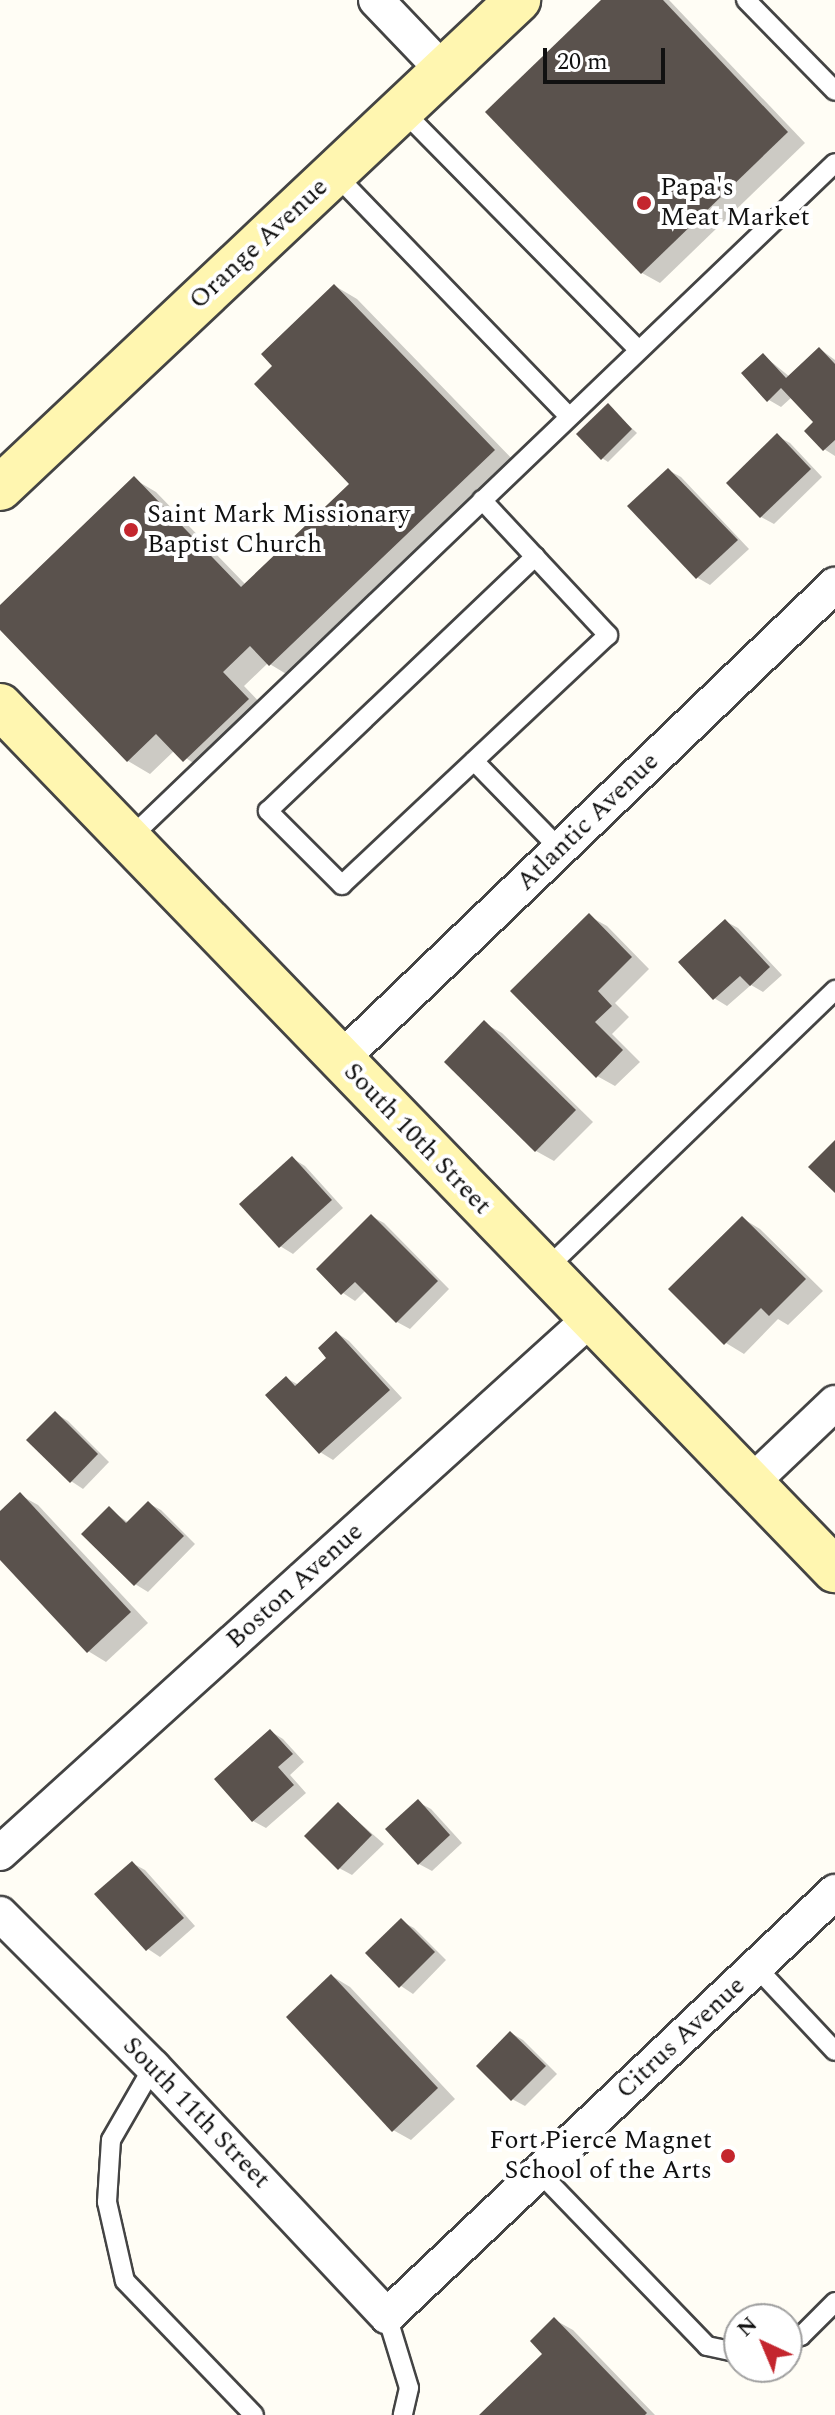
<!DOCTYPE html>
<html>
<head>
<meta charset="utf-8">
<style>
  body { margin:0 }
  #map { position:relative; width:835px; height:2415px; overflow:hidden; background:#fffdf5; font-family:Spectral,serif }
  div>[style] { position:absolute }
  .shadow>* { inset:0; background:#0003 }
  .building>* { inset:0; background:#5a524d }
  .roads { filter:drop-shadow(2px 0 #444) drop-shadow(-2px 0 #444) drop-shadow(0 2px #444) drop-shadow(0 -2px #444) }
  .lane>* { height:18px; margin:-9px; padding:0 9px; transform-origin:9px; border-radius:9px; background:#fff }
  .street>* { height:34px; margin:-17px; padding:0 17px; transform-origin:17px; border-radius:17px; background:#fff }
  .secondary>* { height:44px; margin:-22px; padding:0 22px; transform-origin:22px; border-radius:22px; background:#fff6b0 }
  .dots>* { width:22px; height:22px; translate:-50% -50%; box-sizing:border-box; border:4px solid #fff; border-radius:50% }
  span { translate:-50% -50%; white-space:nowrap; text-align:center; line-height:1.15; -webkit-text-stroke:8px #fff; paint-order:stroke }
  .poi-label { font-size:26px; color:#111 }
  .left { translate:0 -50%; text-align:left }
  .right { translate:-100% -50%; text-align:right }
  .street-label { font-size:26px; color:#111 }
  .north { position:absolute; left:723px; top:2303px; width:80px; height:80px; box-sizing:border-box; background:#fff; border:2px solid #a0a0a0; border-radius:50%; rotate:316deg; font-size:22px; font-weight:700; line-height:32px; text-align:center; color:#111 }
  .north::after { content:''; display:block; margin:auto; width:28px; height:36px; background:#c4262e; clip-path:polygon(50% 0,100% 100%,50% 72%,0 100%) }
  .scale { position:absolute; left:543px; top:48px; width:122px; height:36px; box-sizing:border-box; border:4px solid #111; border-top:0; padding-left:10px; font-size:24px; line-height:28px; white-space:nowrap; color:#111; -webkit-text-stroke:6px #fff; paint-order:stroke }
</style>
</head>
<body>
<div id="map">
  <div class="shadow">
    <i style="clip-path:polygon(604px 0,669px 0,805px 143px,660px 283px,642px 273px,488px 112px)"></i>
    <i style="clip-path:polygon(335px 286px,357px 299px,516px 463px,293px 678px,268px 663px,244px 686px,270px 713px,207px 773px,175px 750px,150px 774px,128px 761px,0 627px,0 608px,134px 479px,156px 492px,246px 585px,352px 484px,275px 366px)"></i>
    <i style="clip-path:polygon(820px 349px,835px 360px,835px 456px,824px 449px,816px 422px,792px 397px,781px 407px,769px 400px,763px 355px,790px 377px)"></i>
    <i style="clip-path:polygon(608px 406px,637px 433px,608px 462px,602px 458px)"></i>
    <i style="clip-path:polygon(777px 436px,790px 443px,822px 477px,774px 524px,761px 517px)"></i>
    <i style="clip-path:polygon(668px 470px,681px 477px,749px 549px,710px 585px,698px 578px,630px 507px)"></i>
    <i style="clip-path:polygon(589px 916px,607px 926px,649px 969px,615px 1003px,629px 1017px,612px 1034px,640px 1062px,615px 1086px,597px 1076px)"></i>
    <i style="clip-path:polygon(725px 921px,738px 928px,782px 975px,763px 992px,751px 985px,727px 1006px,714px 998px)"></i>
    <i style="clip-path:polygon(484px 1023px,502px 1033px,593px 1122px,554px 1161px,536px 1151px)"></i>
    <i style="clip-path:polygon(292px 1158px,305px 1166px,343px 1208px,293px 1254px,280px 1246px)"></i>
    <i style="clip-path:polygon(371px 1216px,384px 1223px,449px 1289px,410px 1329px,397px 1322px,366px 1290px,355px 1301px,343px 1293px)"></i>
    <i style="clip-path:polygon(742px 1218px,760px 1229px,823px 1291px,788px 1325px,778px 1319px,744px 1354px,726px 1343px)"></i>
    <i style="clip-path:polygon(337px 1333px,349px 1341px,402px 1398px,333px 1460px,320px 1452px,286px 1378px,299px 1385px,329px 1358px)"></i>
    <i style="clip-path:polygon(55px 1413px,68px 1421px,109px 1462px,83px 1489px,71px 1481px)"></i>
    <i style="clip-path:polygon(20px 1495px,38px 1505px,148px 1623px,106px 1662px,88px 1651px,0 1557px,0 1514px)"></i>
    <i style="clip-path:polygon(148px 1503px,161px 1510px,195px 1544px,148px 1592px,135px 1584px,109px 1509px,129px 1523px)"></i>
    <i style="clip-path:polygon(270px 1731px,283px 1739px,304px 1762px,290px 1775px,306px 1793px,266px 1828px,253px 1821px,217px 1780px)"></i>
    <i style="clip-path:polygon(418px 1802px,431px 1809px,462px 1843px,432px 1871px,419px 1864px)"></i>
    <i style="clip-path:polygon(338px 1804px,384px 1844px,352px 1875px,339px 1868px)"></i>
    <i style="clip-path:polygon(132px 1863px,145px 1870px,195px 1926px,160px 1957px,148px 1949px)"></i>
    <i style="clip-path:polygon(401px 1921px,414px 1928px,446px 1960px,413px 1994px,401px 1986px,368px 1953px)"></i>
    <i style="clip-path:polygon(332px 1976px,350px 1987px,455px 2099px,411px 2140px,393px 2130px)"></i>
    <i style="clip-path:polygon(511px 2033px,523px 2040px,557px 2074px,525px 2106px,512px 2099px)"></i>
    <i style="clip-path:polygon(555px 2320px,573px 2330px,655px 2415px,481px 2415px,545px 2354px)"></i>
  </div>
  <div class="building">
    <i style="clip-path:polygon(601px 0,663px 0,788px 132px,641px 274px,485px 112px)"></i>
    <i style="clip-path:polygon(334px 284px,495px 450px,269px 666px,250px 646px,223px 672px,249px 699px,183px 762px,156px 734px,127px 762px,0 630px,0 605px,134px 476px,241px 587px,349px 484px,254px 384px,272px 366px,261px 354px)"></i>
    <i style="clip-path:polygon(819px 347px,835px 364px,835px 440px,823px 451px,804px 431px,813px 422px,781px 388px,767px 402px,741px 373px,763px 353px,786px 378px)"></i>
    <i style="clip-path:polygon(608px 403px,632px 429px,601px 460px,576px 434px)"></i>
    <i style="clip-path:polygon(777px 433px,811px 469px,760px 518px,726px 483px)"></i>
    <i style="clip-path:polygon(668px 468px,738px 540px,696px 579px,627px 506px)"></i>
    <i style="clip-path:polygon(589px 913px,632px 957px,598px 991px,612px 1006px,595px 1022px,623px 1050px,596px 1078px,510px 991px)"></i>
    <i style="clip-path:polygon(725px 919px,770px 967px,750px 986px,740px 976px,713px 1000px,678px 962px)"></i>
    <i style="clip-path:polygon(484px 1020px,576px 1110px,535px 1152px,444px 1062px)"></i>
    <i style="clip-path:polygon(835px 1140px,835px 1193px,808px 1167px)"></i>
    <i style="clip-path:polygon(292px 1156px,332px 1200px,279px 1248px,239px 1204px)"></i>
    <i style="clip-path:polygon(371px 1214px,438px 1281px,396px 1323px,355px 1282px,341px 1295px,316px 1269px)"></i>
    <i style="clip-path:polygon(742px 1216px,806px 1279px,769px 1316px,761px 1308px,724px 1345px,668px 1289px)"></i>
    <i style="clip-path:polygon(336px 1331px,390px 1390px,319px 1454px,265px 1395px,286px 1376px,295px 1386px,326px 1358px,318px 1348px)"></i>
    <i style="clip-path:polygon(55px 1411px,98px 1454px,70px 1483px,26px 1440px)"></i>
    <i style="clip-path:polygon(20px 1492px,131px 1612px,87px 1653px,0 1560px,0 1511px)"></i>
    <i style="clip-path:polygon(148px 1501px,184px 1536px,134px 1586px,81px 1534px,109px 1506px,126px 1523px)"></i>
    <i style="clip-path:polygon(270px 1729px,293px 1754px,278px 1767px,294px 1785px,252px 1822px,214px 1779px)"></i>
    <i style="clip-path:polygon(418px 1799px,450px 1835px,418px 1865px,385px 1829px)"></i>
    <i style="clip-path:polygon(338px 1802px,372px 1835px,338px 1870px,304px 1836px)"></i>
    <i style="clip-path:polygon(132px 1861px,184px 1918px,146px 1951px,94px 1894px)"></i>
    <i style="clip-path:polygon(401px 1918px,435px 1952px,399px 1988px,365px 1953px)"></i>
    <i style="clip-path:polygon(331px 1974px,438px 2088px,392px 2132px,286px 2017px)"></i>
    <i style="clip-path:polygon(510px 2031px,546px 2066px,511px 2101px,476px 2066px)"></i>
    <i style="clip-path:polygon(554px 2317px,647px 2413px,645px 2415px,479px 2415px,542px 2354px,530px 2341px)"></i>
  </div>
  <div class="roads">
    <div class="lane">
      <i style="left:746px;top:0;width:127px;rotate:45.6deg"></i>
      <i style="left:402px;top:110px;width:337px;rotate:45.4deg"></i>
      <i style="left:334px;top:173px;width:338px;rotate:46deg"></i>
      <i style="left:482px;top:500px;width:185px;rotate:47deg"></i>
      <i style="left:608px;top:635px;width:365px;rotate:136.8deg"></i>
      <i style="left:342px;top:885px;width:105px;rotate:-135deg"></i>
      <i style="left:268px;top:811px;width:369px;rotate:-43.6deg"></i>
      <i style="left:474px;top:761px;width:123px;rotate:45.7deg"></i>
      <i style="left:129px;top:839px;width:977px;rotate:-43.76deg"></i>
      <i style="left:544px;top:1271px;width:405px;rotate:-44deg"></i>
      <i style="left:756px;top:1967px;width:115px;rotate:46.8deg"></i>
      <i style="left:153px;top:2067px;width:84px;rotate:119.9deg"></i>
      <i style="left:111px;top:2140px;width:62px;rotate:93.7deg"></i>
      <i style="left:107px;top:2202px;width:81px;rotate:77.2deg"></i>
      <i style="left:125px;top:2281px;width:186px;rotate:46.1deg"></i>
      <i style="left:539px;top:2172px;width:242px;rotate:46deg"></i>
      <i style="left:707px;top:2346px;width:33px;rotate:12deg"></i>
      <i style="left:387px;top:2316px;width:75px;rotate:73deg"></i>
      <i style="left:409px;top:2388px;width:28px;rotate:103deg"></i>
      <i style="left:787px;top:2341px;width:15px;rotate:-20deg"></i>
      <i style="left:801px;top:2336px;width:48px;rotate:-45deg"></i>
    </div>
    <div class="street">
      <i style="left:376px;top:0;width:97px;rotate:46.3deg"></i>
      <i style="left:341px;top:1059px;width:685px;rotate:-43.82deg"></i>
      <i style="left:751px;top:1483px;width:116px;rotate:-43.6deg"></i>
      <i style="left:0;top:1853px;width:796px;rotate:-42.15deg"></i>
      <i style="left:0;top:1914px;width:216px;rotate:45deg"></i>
      <i style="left:153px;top:2067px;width:342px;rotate:46.8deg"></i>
      <i style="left:387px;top:2316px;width:617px;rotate:-43.42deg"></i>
    </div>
    <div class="secondary">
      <i style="left:0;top:488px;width:712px;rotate:-43.29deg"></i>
      <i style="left:0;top:706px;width:1202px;rotate:45.98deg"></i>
    </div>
  </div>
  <div class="dots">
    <i style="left:644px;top:203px;background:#c4262e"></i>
    <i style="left:131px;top:530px;background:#c4262e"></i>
    <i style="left:728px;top:2156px;background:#c4262e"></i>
  </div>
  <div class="poi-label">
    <span class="left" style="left:660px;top:203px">Papa's<br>Meat Market</span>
    <span class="left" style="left:147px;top:530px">Saint Mark Missionary<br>Baptist Church</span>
    <span class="right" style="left:712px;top:2156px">Fort Pierce Magnet<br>School of the Arts</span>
  </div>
  <div class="street-label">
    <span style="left:259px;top:244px;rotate:-43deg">Orange Avenue</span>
    <span style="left:588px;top:822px;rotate:-44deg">Atlantic Avenue</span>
    <span style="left:417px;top:1139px;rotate:46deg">South 10th Street</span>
    <span style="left:295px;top:1586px;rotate:-42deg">Boston Avenue</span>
    <span style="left:681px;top:2038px;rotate:-43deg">Citrus Avenue</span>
    <span style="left:196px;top:2113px;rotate:46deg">South 11th Street</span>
  </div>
  <div class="north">N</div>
  <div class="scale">20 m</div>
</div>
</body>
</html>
